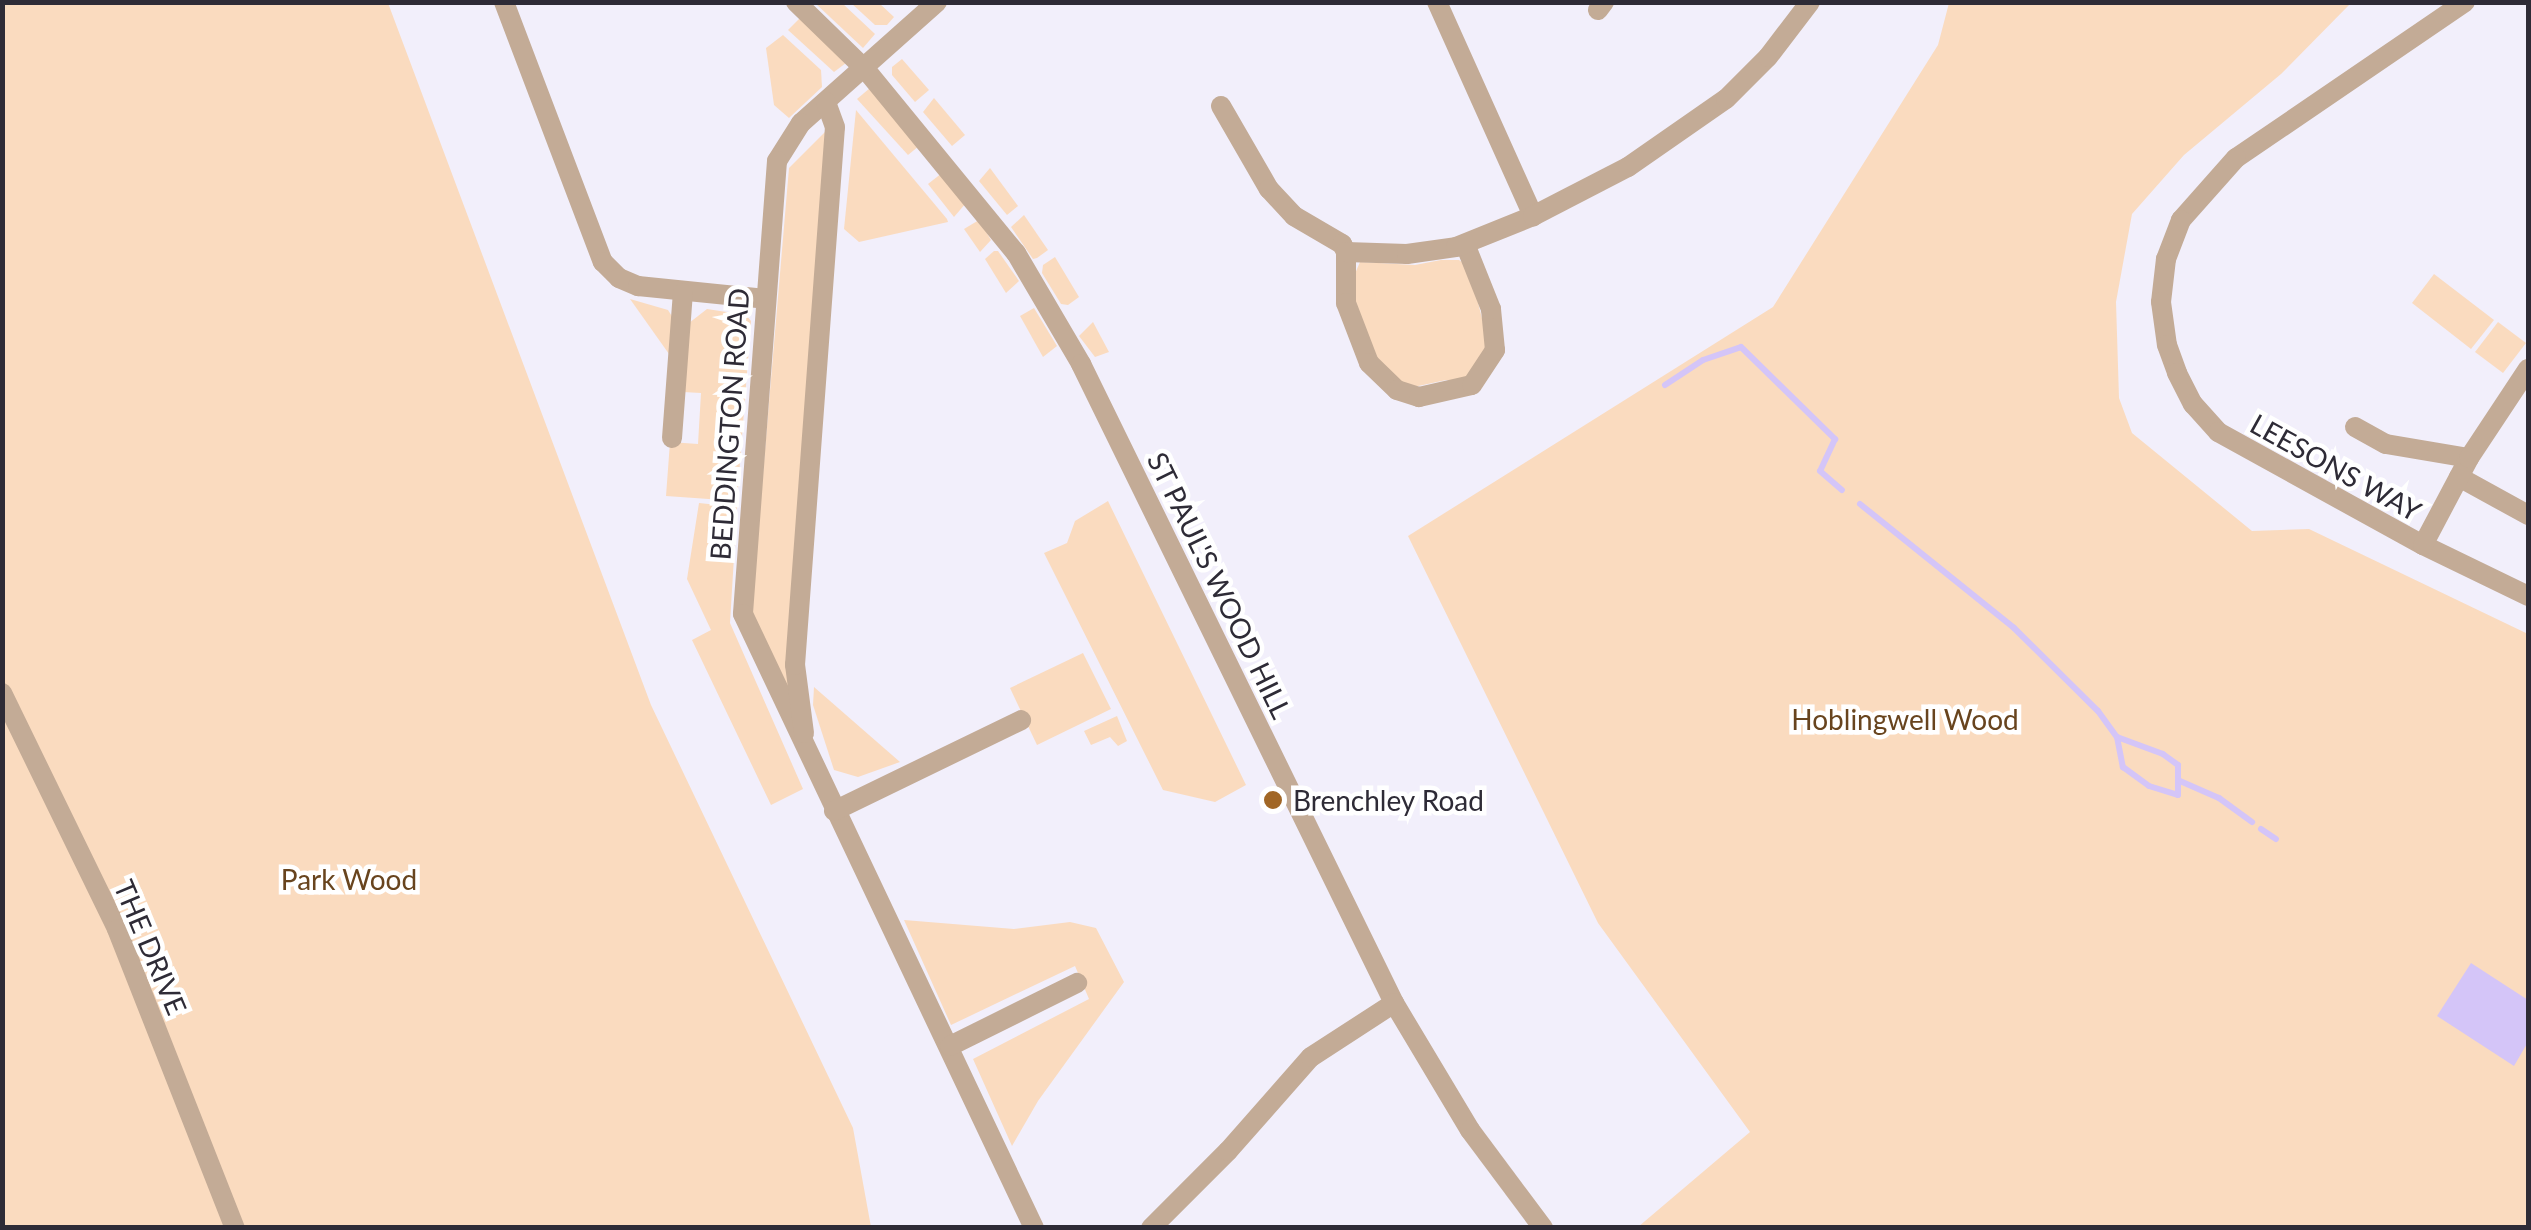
<!DOCTYPE html>
<html>
<head>
<meta charset="utf-8">
<style>
  body { margin:0 }
  #map { position:relative; width:2531px; height:1230px; overflow:hidden; background:#f2effb; font-family:Lato,sans-serif }
  div>[style] { position:absolute }
  .green>* { inset:0; background:#fadbbf }
  .water>* { inset:0; background:#d4c5f8 }
  .stream>* { height:6px; margin:-3px; padding:0 3px; transform-origin:3px; border-radius:3px; background:#d4c5f8 }
  .minor>* { height:20px; margin:-10px; padding:0 10px; transform-origin:10px; border-radius:10px; background:#c3ab96 }
  .dots>* { width:28px; height:28px; translate:-50% -50%; box-sizing:border-box; border:5px solid #fff; border-radius:50% }
  span { translate:-50% -50%; white-space:nowrap; text-align:center; line-height:1.15; -webkit-text-stroke:9px #fff; paint-order:stroke }
  .street-label { font-size:28px; color:#2e2b36 }
  .park-label { font-size:28px; color:#68441e }
  .poi-label { font-size:28px; color:#2e2b36 }
  .left { translate:0 -50%; text-align:left }
  .frame { position:absolute; inset:0; border:5px solid #2e2b36; pointer-events:none }
</style>
</head>
<body>
<div id="map">
  <div class="green">
    <i style="clip-path:polygon(2px 3px,388px 3px,651px 705px,853px 1128px,871px 1227px,3px 1227px)"></i>
    <i style="clip-path:polygon(815px 3px,842px 3px,875px 34px,863px 48px)"></i>
    <i style="clip-path:polygon(851px 3px,879px 3px,894px 17px,887px 25px,875px 25px)"></i>
    <i style="clip-path:polygon(1949px 3px,2351px 3px,2281px 74px,2184px 155px,2132px 214px,2116px 302px,2119px 398px,2132px 433px,2252px 531px,2309px 529px,2528px 634px,2528px 1227px,1638px 1227px,1750px 1132px,1598px 923px,1408px 536px,1773px 307px,1938px 45px)"></i>
    <i style="clip-path:polygon(800px 18px,846px 63px,834px 72px,788px 30px)"></i>
    <i style="clip-path:polygon(783px 35px,821px 70px,822px 87px,789px 118px,774px 105px,766px 48px)"></i>
    <i style="clip-path:polygon(902px 59px,929px 90px,915px 102px,892px 75px,892px 67px)"></i>
    <i style="clip-path:polygon(870px 88px,919px 146px,908px 155px,857px 99px)"></i>
    <i style="clip-path:polygon(934px 98px,965px 135px,952px 146px,923px 112px)"></i>
    <i style="clip-path:polygon(856px 110px,947px 219px,948px 222px,859px 242px,844px 229px)"></i>
    <i style="clip-path:polygon(827px 130px,789px 699px,751px 614px,789px 168px)"></i>
    <i style="clip-path:polygon(990px 168px,1018px 206px,1007px 215px,979px 181px)"></i>
    <i style="clip-path:polygon(942px 173px,966px 203px,954px 217px,928px 184px)"></i>
    <i style="clip-path:polygon(1024px 215px,1048px 250px,1037px 258px,1033px 259px,1011px 227px)"></i>
    <i style="clip-path:polygon(979px 220px,991px 240px,980px 252px,964px 229px)"></i>
    <i style="clip-path:polygon(994px 251px,998px 251px,1019px 281px,1006px 293px,985px 259px)"></i>
    <i style="clip-path:polygon(1055px 257px,1079px 297px,1068px 305px,1061px 304px,1042px 273px,1043px 265px)"></i>
    <i style="clip-path:polygon(1441px 260px,1459px 260px,1469px 267px,1489px 346px,1463px 382px,1446px 380px,1409px 388px,1374px 358px,1358px 328px,1354px 276px,1360px 262px,1415px 265px)"></i>
    <i style="clip-path:polygon(2434px 274px,2494px 320px,2471px 349px,2412px 303px)"></i>
    <i style="clip-path:polygon(630px 299px,668px 310px,673px 318px,669px 354px)"></i>
    <i style="clip-path:polygon(1034px 308px,1057px 346px,1043px 357px,1020px 316px)"></i>
    <i style="clip-path:polygon(707px 309px,746px 315px,751px 321px,737px 501px,666px 496px,670px 442px,698px 444px,701px 393px,683px 392px,689px 323px)"></i>
    <i style="clip-path:polygon(1093px 322px,1109px 352px,1095px 357px,1079px 336px)"></i>
    <i style="clip-path:polygon(2498px 322px,2526px 343px,2503px 373px,2475px 352px)"></i>
    <i style="clip-path:polygon(1108px 501px,1246px 785px,1215px 802px,1163px 790px,1044px 553px,1067px 543px,1075px 521px)"></i>
    <i style="clip-path:polygon(699px 503px,737px 507px,730px 623px,803px 789px,771px 805px,692px 640px,711px 630px,687px 579px)"></i>
    <i style="clip-path:polygon(1083px 653px,1111px 709px,1037px 745px,1010px 688px)"></i>
    <i style="clip-path:polygon(814px 687px,900px 762px,858px 777px,834px 770px,813px 705px)"></i>
    <i style="clip-path:polygon(1117px 716px,1127px 741px,1118px 746px,1110px 737px,1091px 745px,1084px 731px)"></i>
    <i style="clip-path:polygon(904px 920px,1014px 929px,1070px 922px,1096px 928px,1124px 982px,1038px 1101px,1012px 1146px,973px 1059px,1089px 999px,1075px 966px,951px 1025px)"></i>
  </div>
  <div class="water">
    <i style="clip-path:polygon(2471px 963px,2528px 1000px,2528px 1042px,2514px 1066px,2437px 1016px)"></i>
  </div>
  <div class="stream">
    <i style="left:1665px;top:385px;width:45px;rotate:-33.3deg"></i>
    <i style="left:1703px;top:360px;width:40px;rotate:-18.9deg"></i>
    <i style="left:1741px;top:347px;width:132px;rotate:44.4deg"></i>
    <i style="left:1835px;top:439px;width:35px;rotate:115deg"></i>
    <i style="left:1820px;top:471px;width:29px;rotate:41deg"></i>
    <i style="left:1860px;top:504px;width:198px;rotate:38.8deg"></i>
    <i style="left:2014px;top:628px;width:118px;rotate:44.7deg"></i>
    <i style="left:2098px;top:711px;width:32px;rotate:54deg"></i>
    <i style="left:2117px;top:737px;width:31px;rotate:79deg"></i>
    <i style="left:2123px;top:767px;width:32px;rotate:36deg"></i>
    <i style="left:2149px;top:786px;width:30px;rotate:17deg"></i>
    <i style="left:2178px;top:795px;width:30px;rotate:-90deg"></i>
    <i style="left:2178px;top:765px;width:19px;rotate:-144deg"></i>
    <i style="left:2163px;top:754px;width:49px;rotate:-159.7deg"></i>
    <i style="left:2180px;top:781px;width:43px;rotate:23.6deg"></i>
    <i style="left:2219px;top:798px;width:41px;rotate:36deg"></i>
    <i style="left:2261px;top:829px;width:18px;rotate:34deg"></i>
  </div>
  <div class="minor">
    <i style="left:504px;top:2px;width:278px;rotate:69.2deg"></i>
    <i style="left:603px;top:262px;width:23px;rotate:45deg"></i>
    <i style="left:619px;top:278px;width:21px;rotate:23deg"></i>
    <i style="left:638px;top:286px;width:128px;rotate:5.8deg"></i>
    <i style="left:796px;top:2px;width:98px;rotate:44.2deg"></i>
    <i style="left:866px;top:70px;width:237px;rotate:50.7deg"></i>
    <i style="left:1016px;top:253px;width:129px;rotate:59.6deg"></i>
    <i style="left:1081px;top:364px;width:712px;rotate:63.9deg"></i>
    <i style="left:1394px;top:1003px;width:148px;rotate:59.1deg"></i>
    <i style="left:1470px;top:1130px;width:122px;rotate:53.3deg"></i>
    <i style="left:937px;top:2px;width:182px;rotate:138.3deg"></i>
    <i style="left:801px;top:123px;width:45px;rotate:122.3deg"></i>
    <i style="left:777px;top:161px;width:454px;rotate:94.3deg"></i>
    <i style="left:743px;top:614px;width:679px;rotate:64.64deg"></i>
    <i style="left:1437px;top:2px;width:235px;rotate:65.8deg"></i>
    <i style="left:2465px;top:2px;width:277px;rotate:145.7deg"></i>
    <i style="left:2236px;top:158px;width:83px;rotate:131.6deg"></i>
    <i style="left:2181px;top:220px;width:42px;rotate:111deg"></i>
    <i style="left:2166px;top:259px;width:43px;rotate:96.6deg"></i>
    <i style="left:2161px;top:302px;width:43px;rotate:82.1deg"></i>
    <i style="left:2167px;top:345px;width:30px;rotate:70deg"></i>
    <i style="left:2177px;top:373px;width:35px;rotate:63deg"></i>
    <i style="left:2193px;top:404px;width:38px;rotate:48deg"></i>
    <i style="left:2218px;top:432px;width:234px;rotate:28.9deg"></i>
    <i style="left:2423px;top:545px;width:117px;rotate:25.9deg"></i>
    <i style="left:1598px;top:10px;width:10px;rotate:-53deg"></i>
    <i style="left:1221px;top:106px;width:96px;rotate:60deg"></i>
    <i style="left:1269px;top:189px;width:37px;rotate:47deg"></i>
    <i style="left:1294px;top:216px;width:56px;rotate:30.3deg"></i>
    <i style="left:1342px;top:244px;width:9px;rotate:63deg"></i>
    <i style="left:1346px;top:252px;width:51px;rotate:90deg"></i>
    <i style="left:1346px;top:303px;width:64px;rotate:69deg"></i>
    <i style="left:1369px;top:363px;width:39px;rotate:44deg"></i>
    <i style="left:1397px;top:390px;width:23px;rotate:18deg"></i>
    <i style="left:1419px;top:397px;width:54px;rotate:-12.8deg"></i>
    <i style="left:1472px;top:385px;width:42px;rotate:-56.7deg"></i>
    <i style="left:1495px;top:350px;width:41px;rotate:-95.6deg"></i>
    <i style="left:1491px;top:309px;width:70px;rotate:-111.8deg"></i>
    <i style="left:1346px;top:252px;width:61px;rotate:1.9deg"></i>
    <i style="left:1407px;top:254px;width:49px;rotate:-8.1deg"></i>
    <i style="left:1456px;top:247px;width:83px;rotate:-21.9deg"></i>
    <i style="left:1533px;top:216px;width:107px;rotate:-27.3deg"></i>
    <i style="left:1628px;top:167px;width:119px;rotate:-34.8deg"></i>
    <i style="left:1726px;top:99px;width:59px;rotate:-45deg"></i>
    <i style="left:1768px;top:57px;width:69px;rotate:-52.6deg"></i>
    <i style="left:2355px;top:427px;width:35px;rotate:29deg"></i>
    <i style="left:2386px;top:444px;width:84px;rotate:9.6deg"></i>
    <i style="left:672px;top:438px;width:145px;rotate:-85.7deg"></i>
    <i style="left:2459px;top:477px;width:79px;rotate:28.8deg"></i>
    <i style="left:2423px;top:545px;width:98px;rotate:-62.1deg"></i>
    <i style="left:2469px;top:458px;width:107px;rotate:-56.5deg"></i>
    <i style="left:2px;top:693px;width:263px;rotate:64deg"></i>
    <i style="left:117px;top:929px;width:321px;rotate:68.5deg"></i>
    <i style="left:804px;top:733px;width:69px;rotate:-97.5deg"></i>
    <i style="left:795px;top:665px;width:539px;rotate:-85.75deg"></i>
    <i style="left:835px;top:127px;width:27px;rotate:-110deg"></i>
    <i style="left:834px;top:811px;width:208px;rotate:-25.9deg"></i>
    <i style="left:950px;top:1046px;width:142px;rotate:-26.4deg"></i>
    <i style="left:1151px;top:1228px;width:109px;rotate:-45deg"></i>
    <i style="left:1228px;top:1151px;width:125px;rotate:-48.6deg"></i>
    <i style="left:1311px;top:1057px;width:99px;rotate:-33deg"></i>
  </div>
  <div class="dots">
    <i style="left:1273px;top:800px;background:#a16626"></i>
  </div>
  <div class="street-label">
    <span style="left:729px;top:424px;rotate:-86deg">BEDDINGTON ROAD</span>
    <span style="left:2336px;top:467px;rotate:29deg">LEESONS WAY</span>
    <span style="left:1220px;top:585px;rotate:64deg">ST PAUL'S WOOD HILL</span>
    <span style="left:151px;top:947px;rotate:67deg">THE DRIVE</span>
  </div>
  <div class="park-label">
    <span style="left:1905px;top:719px">Hoblingwell Wood</span>
    <span style="left:349px;top:879px">Park Wood</span>
  </div>
  <div class="poi-label">
    <span class="left" style="left:1293px;top:800px">Brenchley Road</span>
  </div>
  <div class="frame"></div>
</div>
</body>
</html>
